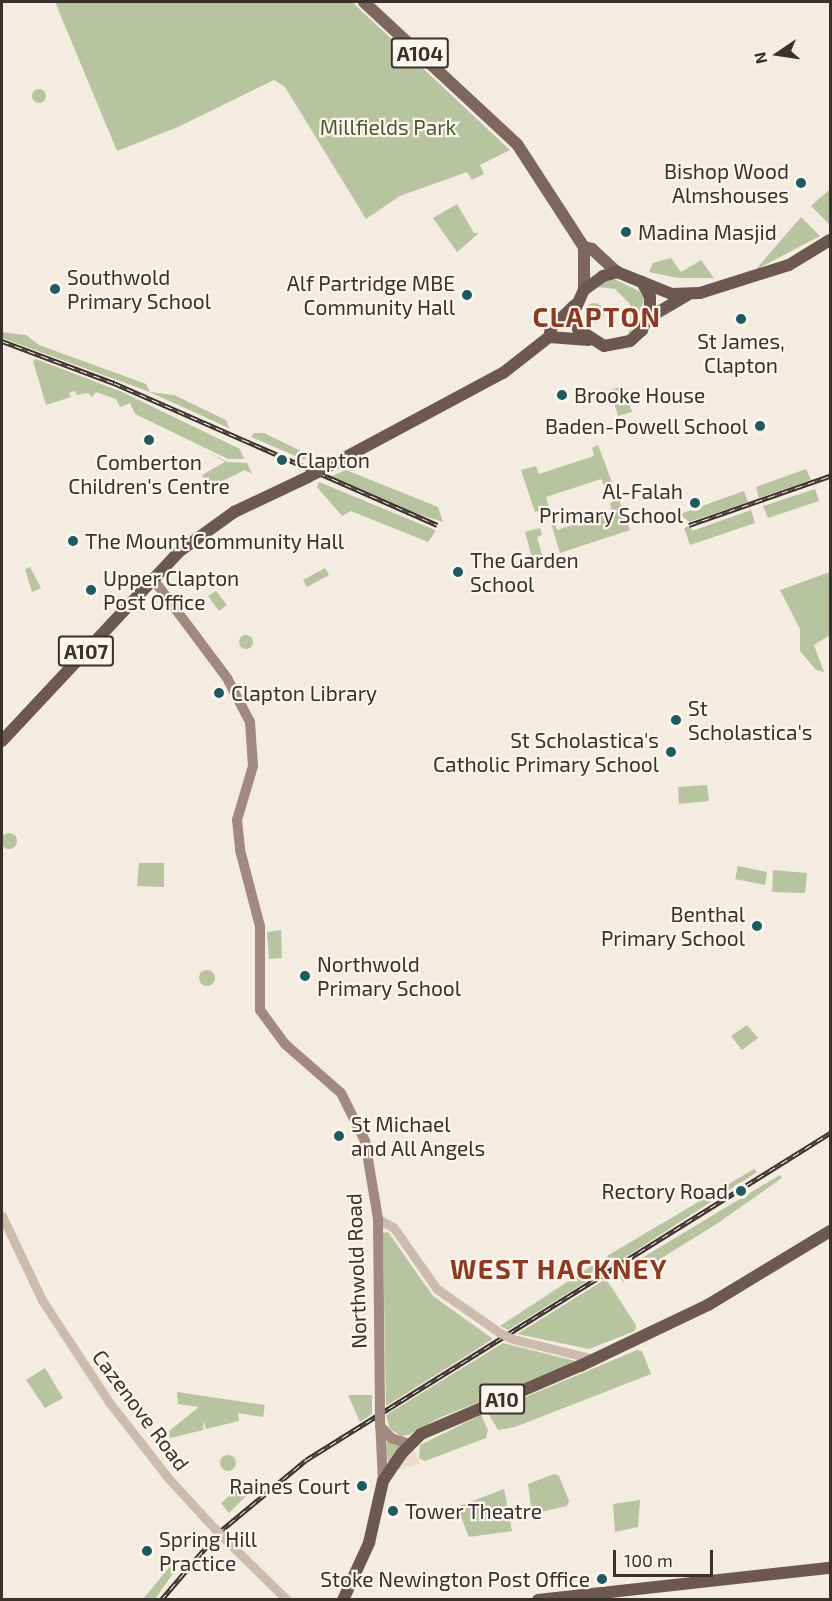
<!DOCTYPE html>
<html>
<head>
<meta charset="utf-8">
<style>
  body { margin:0 }
  #map { position:relative; width:832px; height:1601px; overflow:hidden; background:#f4ebe1; font-family:"Exo 2",sans-serif }
  div>[style] { position:absolute }
  .green>* { inset:0; background:#b8c4a0 }
  .round { border-radius:50% }
  .plaza>* { inset:0; background:#ecdcc8 }
  .tertiary>* { height:9px; margin:-4.5px; padding:0 4.5px; transform-origin:4.5px; border-radius:4.5px; background:#cdbbac }
  .secondary>* { height:10px; margin:-5px; padding:0 5px; transform-origin:5px; border-radius:5px; background:#a18a7d }
  .primary>* { height:12px; margin:-6px; padding:0 6px; transform-origin:6px; border-radius:6px; background:#7d675c }
  .trunk>* { height:12px; margin:-6px; padding:0 6px; transform-origin:6px; border-radius:6px; background:#6c584f }
  .rail>* { height:4.5px; margin-top:-2.25px; transform-origin:0; background:repeating-linear-gradient(90deg,#fbf5ee 0 7px,#3b302b 0 14px); box-sizing:border-box; border-block:2px solid #3b302b }
  .tertiary-bridge>* { height:9px; margin:-4.5px; padding:0 4.5px; transform-origin:4.5px; border-radius:4.5px; background:#cdbbac }
  .secondary-bridge>* { height:10px; margin:-5px; padding:0 5px; transform-origin:5px; border-radius:5px; background:#a18a7d }
  .trunk-bridge>* { height:12px; margin:-6px; padding:0 6px; transform-origin:6px; border-radius:6px; background:#6c584f }
  .dots>* { width:16px; height:16px; translate:-50% -50%; box-sizing:border-box; border:3px solid #fbf5ee; border-radius:50% }
  span { translate:-50% -50%; white-space:nowrap; text-align:center; line-height:1.15; -webkit-text-stroke:4.5px #fbf5ee; paint-order:stroke }
  .shield-label span { padding:2px 4px; background:#fbf5ee; border:2px solid; border-radius:4px; -webkit-text-stroke-width:0 }
  .shield-label { font-size:20px; color:#3b302b; font-weight:700 }
  .park-label { font-size:21px; color:#4a5a2e }
  .poi-label { font-size:21px; color:#3b302b }
  .right { translate:-100% -50%; text-align:right }
  .left { translate:0 -50%; text-align:left }
  .street-label { font-size:21px; color:#3b302b }
  .district-label { font-size:27px; color:#8c3b22; font-weight:700; letter-spacing:1.5px }
  .frame { position:absolute; inset:0; border:3px solid #3b302b; pointer-events:none }
  .north { position:absolute; left:748px; top:24px; width:60px; height:60px; -webkit-text-stroke:4px #fbf5ee; paint-order:stroke; rotate:257deg; font-size:16px; font-weight:700; line-height:24px; text-align:center; color:#3b302b }
  .north::after { content:''; display:block; margin:auto; width:21px; height:27px; background:#3b302b; clip-path:polygon(50% 0,100% 100%,50% 72%,0 100%) }
  .scale { position:absolute; left:613px; top:1550px; width:100px; height:27px; box-sizing:border-box; border:3px solid #3b302b; border-top:0; padding-left:8px; font-size:18px; line-height:21px; white-space:nowrap; color:#3b302b; -webkit-text-stroke:4px #fbf5ee; paint-order:stroke }
</style>
</head>
<body>
<div id="map">
  <div class="green">
    <i style="clip-path:polygon(55px 2px,352px 2px,510px 150px,480px 165px,484px 174px,472px 180px,467px 172px,400px 196px,366px 219px,285px 87px,274px 80px,178px 127px,117px 151px)"></i>
    <i class="round" style="left:32px;top:89px;width:14px;height:14px"></i>
    <i style="clip-path:polygon(830px 189px,830px 225px,811px 206px)"></i>
    <i style="clip-path:polygon(457px 204px,474px 233px,479px 233px,457px 252px,433px 218px)"></i>
    <i style="clip-path:polygon(801px 217px,820px 236px,757px 269px,757px 268px)"></i>
    <i style="clip-path:polygon(671px 258px,681px 272px,701px 260px,714px 278px,678px 278px,649px 272px,653px 263px)"></i>
    <i style="clip-path:polygon(612px 278px,639px 291px,644px 298px,639px 321px,625px 339px,631px 328px,630px 304px,615px 289px,597px 287px)"></i>
    <i class="round" style="left:584px;top:303px;width:20px;height:20px"></i>
    <i style="clip-path:polygon(2px 332px,26px 335px,39px 345px,146px 384px,150px 392px,174px 395px,226px 420px,229px 428px,147px 391px,2px 338px)"></i>
    <i style="clip-path:polygon(36px 359px,122px 392px,240px 449px,244px 459px,228px 459px,135px 414px,130px 403px,120px 407px,116px 399px,96px 392px,92px 397px,88px 393px,77px 395px,75px 391px,69px 393px,71px 397px,46px 405px,33px 361px)"></i>
    <i style="clip-path:polygon(624px 386px,632px 412px,618px 416px,610px 390px)"></i>
    <i style="clip-path:polygon(254px 433px,264px 433px,307px 454px,305px 460px,251px 437px)"></i>
    <i style="clip-path:polygon(598px 445px,613px 485px,605px 488px,601px 479px,546px 497px,549px 507px,535px 512px,521px 470px,536px 466px,539px 474px,594px 456px,592px 448px)"></i>
    <i style="clip-path:polygon(207px 452px,227px 462px,247px 463px,252px 474px,245px 470px,208px 488px,202px 475px,225px 462px)"></i>
    <i style="clip-path:polygon(806px 469px,811px 480px,759px 498px,756px 487px)"></i>
    <i style="clip-path:polygon(346px 470px,438px 507px,443px 522px,396px 507px,330px 477px)"></i>
    <i style="clip-path:polygon(319px 482px,435px 530px,435px 532px,428px 542px,351px 511px,342px 516px,317px 487px)"></i>
    <i style="clip-path:polygon(815px 489px,819px 501px,768px 518px,763px 506px)"></i>
    <i style="clip-path:polygon(744px 491px,748px 502px,689px 522px,680px 514px)"></i>
    <i style="clip-path:polygon(619px 499px,630px 530px,560px 553px,551px 523px,554px 522px,557px 530px,612px 512px,610px 503px)"></i>
    <i style="clip-path:polygon(751px 510px,755px 523px,690px 545px,684px 528px,690px 526px,692px 531px)"></i>
    <i style="clip-path:polygon(540px 528px,542px 535px,537px 537px,543px 558px,533px 561px,525px 532px)"></i>
    <i style="clip-path:polygon(30px 567px,41px 588px,32px 592px,25px 569px)"></i>
    <i style="clip-path:polygon(325px 568px,329px 575px,307px 587px,303px 580px)"></i>
    <i style="clip-path:polygon(830px 572px,830px 635px,814px 645px,824px 672px,816px 670px,800px 651px,800px 629px,780px 590px)"></i>
    <i style="clip-path:polygon(216px 591px,227px 605px,219px 611px,208px 596px)"></i>
    <i class="round" style="left:239px;top:635px;width:14px;height:14px"></i>
    <i style="clip-path:polygon(707px 785px,709px 801px,679px 804px,678px 787px)"></i>
    <i class="round" style="left:1px;top:833px;width:16px;height:16px"></i>
    <i style="clip-path:polygon(139px 863px,164px 863px,164px 887px,137px 886px)"></i>
    <i style="clip-path:polygon(738px 866px,767px 872px,765px 885px,735px 879px)"></i>
    <i style="clip-path:polygon(773px 870px,807px 873px,805px 893px,772px 892px)"></i>
    <i style="clip-path:polygon(281px 930px,282px 958px,269px 959px,267px 932px)"></i>
    <i class="round" style="left:199px;top:970px;width:16px;height:16px"></i>
    <i style="clip-path:polygon(747px 1025px,758px 1038px,742px 1050px,731px 1036px)"></i>
    <i style="clip-path:polygon(754px 1169px,757px 1172px,612px 1266px,607px 1256px)"></i>
    <i style="clip-path:polygon(780px 1175px,782px 1178px,715px 1225px,623px 1282px,617px 1273px)"></i>
    <i style="clip-path:polygon(388px 1232px,433px 1296px,493px 1339px,386px 1406px,383px 1233px)"></i>
    <i style="clip-path:polygon(596px 1263px,602px 1272px,508px 1330px,500px 1326px)"></i>
    <i style="clip-path:polygon(606px 1279px,636px 1325px,635px 1331px,589px 1349px,517px 1334px)"></i>
    <i style="clip-path:polygon(503px 1343px,579px 1362px,439px 1418px,409px 1435px,401px 1436px,390px 1429px,386px 1415px)"></i>
    <i style="clip-path:polygon(637px 1350px,642px 1351px,651px 1374px,515px 1427px,498px 1430px,488px 1413px)"></i>
    <i style="clip-path:polygon(45px 1368px,63px 1398px,45px 1408px,26px 1380px)"></i>
    <i style="clip-path:polygon(177px 1392px,265px 1405px,263px 1417px,238px 1413px,239px 1421px,206px 1429px,204px 1421px,203px 1430px,170px 1438px,169px 1431px,199px 1407px,178px 1404px)"></i>
    <i style="clip-path:polygon(348px 1395px,372px 1395px,372px 1414px,360px 1422px)"></i>
    <i style="clip-path:polygon(481px 1415px,488px 1430px,486px 1438px,425px 1461px,419px 1458px,420px 1445px)"></i>
    <i style="clip-path:polygon(388px 1441px,401px 1446px,388px 1464px,386px 1443px)"></i>
    <i class="round" style="left:220px;top:1455px;width:16px;height:16px"></i>
    <i style="clip-path:polygon(554px 1474px,559px 1476px,569px 1501px,567px 1506px,532px 1514px,528px 1484px)"></i>
    <i style="clip-path:polygon(240px 1487px,247px 1495px,229px 1513px,221px 1503px)"></i>
    <i style="clip-path:polygon(504px 1489px,512px 1531px,469px 1537px,457px 1507px)"></i>
    <i style="clip-path:polygon(640px 1500px,638px 1527px,615px 1532px,613px 1504px)"></i>
    <i style="clip-path:polygon(171px 1565px,174px 1572px,155px 1599px,143px 1599px)"></i>
  </div>
  <div class="plaza">
    <i style="clip-path:polygon(413px 1446px,420px 1464px,394px 1471px)"></i>
  </div>
  <div class="tertiary">
    <i style="left:2px;top:1216px;width:93px;rotate:64.5deg"></i>
    <i style="left:42px;top:1300px;width:122px;rotate:56.7deg"></i>
    <i style="left:109px;top:1402px;width:98px;rotate:52.1deg"></i>
    <i style="left:169px;top:1479px;width:68px;rotate:47.4deg"></i>
    <i style="left:378px;top:1219px;width:18px;rotate:29deg"></i>
    <i style="left:394px;top:1228px;width:75px;rotate:54.8deg"></i>
    <i style="left:437px;top:1289px;width:77px;rotate:34.9deg"></i>
    <i style="left:513px;top:1339px;width:83px;rotate:13.9deg"></i>
    <i style="left:225px;top:1539px;width:87px;rotate:44.5deg"></i>
  </div>
  <div class="secondary">
    <i style="left:153px;top:579px;width:124px;rotate:53.2deg"></i>
    <i style="left:227px;top:678px;width:50px;rotate:62.4deg"></i>
    <i style="left:250px;top:722px;width:44px;rotate:86.1deg"></i>
    <i style="left:253px;top:766px;width:56px;rotate:106.5deg"></i>
    <i style="left:237px;top:820px;width:30px;rotate:84deg"></i>
    <i style="left:240px;top:850px;width:79px;rotate:75.3deg"></i>
    <i style="left:260px;top:926px;width:84px;rotate:90deg"></i>
    <i style="left:260px;top:1010px;width:42px;rotate:53.7deg"></i>
    <i style="left:285px;top:1044px;width:74px;rotate:41.2deg"></i>
    <i style="left:341px;top:1093px;width:54px;rotate:63.4deg"></i>
    <i style="left:365px;top:1141px;width:79px;rotate:80.5deg"></i>
    <i style="left:378px;top:1219px;width:190px;rotate:89.4deg"></i>
    <i style="left:380px;top:1420px;width:61px;rotate:87.2deg"></i>
    <i style="left:380px;top:1426px;width:16px;rotate:47deg"></i>
    <i style="left:391px;top:1438px;width:19px;rotate:18deg"></i>
  </div>
  <div class="primary">
    <i style="left:364px;top:2px;width:209px;rotate:42.9deg"></i>
    <i style="left:517px;top:144px;width:123px;rotate:57deg"></i>
    <i style="left:584px;top:247px;width:43px;rotate:90deg"></i>
    <i style="left:584px;top:247px;width:8px;rotate:14deg"></i>
    <i style="left:592px;top:249px;width:34px;rotate:43deg"></i>
  </div>
  <div class="trunk">
    <i style="left:617px;top:272px;width:27px;rotate:22deg"></i>
    <i style="left:642px;top:282px;width:17px;rotate:62deg"></i>
    <i style="left:650px;top:297px;width:14px;rotate:90deg"></i>
    <i style="left:650px;top:311px;width:21px;rotate:113deg"></i>
    <i style="left:642px;top:330px;width:16px;rotate:137deg"></i>
    <i style="left:630px;top:341px;width:26px;rotate:169deg"></i>
    <i style="left:604px;top:346px;width:31px;rotate:-147deg"></i>
    <i style="left:578px;top:329px;width:17px;rotate:-103deg"></i>
    <i style="left:574px;top:312px;width:24px;rotate:-66deg"></i>
    <i style="left:584px;top:290px;width:24px;rotate:-36deg"></i>
    <i style="left:603px;top:276px;width:15px;rotate:-16deg"></i>
    <i style="left:642px;top:282px;width:32px;rotate:22deg"></i>
    <i style="left:672px;top:294px;width:28px;rotate:-2deg"></i>
    <i style="left:700px;top:293px;width:93px;rotate:-17.5deg"></i>
    <i style="left:789px;top:265px;width:48px;rotate:-31.4deg"></i>
    <i style="left:648px;top:318px;width:44px;rotate:-30.1deg"></i>
    <i style="left:549px;top:337px;width:40px;rotate:4.3deg"></i>
    <i style="left:318px;top:472px;width:210px;rotate:-28.2deg"></i>
    <i style="left:503px;top:373px;width:58px;rotate:-38deg"></i>
    <i style="left:549px;top:337px;width:9px;rotate:-77deg"></i>
    <i style="left:551px;top:328px;width:33px;rotate:-44deg"></i>
    <i style="left:2px;top:741px;width:260px;rotate:-46.9deg"></i>
    <i style="left:180px;top:551px;width:67px;rotate:-35.8deg"></i>
    <i style="left:234px;top:512px;width:82px;rotate:-25.3deg"></i>
    <i style="left:343px;top:1600px;width:63px;rotate:-65.5deg"></i>
    <i style="left:369px;top:1543px;width:64px;rotate:-77.3deg"></i>
    <i style="left:383px;top:1481px;width:34px;rotate:-56deg"></i>
    <i style="left:402px;top:1453px;width:27px;rotate:-45deg"></i>
    <i style="left:421px;top:1434px;width:173px;rotate:-23.2deg"></i>
    <i style="left:580px;top:1366px;width:142px;rotate:-25.5deg"></i>
    <i style="left:708px;top:1305px;width:143px;rotate:-31.2deg"></i>
    <i style="left:538px;top:1600px;width:294px;rotate:-6.3deg"></i>
  </div>
  <div class="rail">
    <i style="left:2px;top:341px;width:120px;rotate:20.6deg"></i>
    <i style="left:114px;top:383px;width:353px;rotate:23.7deg"></i>
    <i style="left:689px;top:525px;width:149px;rotate:-19.2deg"></i>
    <i style="left:161px;top:1600px;width:88px;rotate:-49.6deg"></i>
    <i style="left:218px;top:1533px;width:114px;rotate:-39.7deg"></i>
    <i style="left:306px;top:1460px;width:618px;rotate:-31.97deg"></i>
  </div>
  <div class="tertiary-bridge">
    <i style="left:500px;top:1333px;width:14px;rotate:25deg"></i>
    <i style="left:215px;top:1529px;width:14px;rotate:45deg"></i>
  </div>
  <div class="secondary-bridge">
    <i style="left:380px;top:1409px;width:11px;rotate:90deg"></i>
  </div>
  <div class="trunk-bridge">
    <i style="left:308px;top:477px;width:11px;rotate:-27deg"></i>
  </div>
  <div class="dots">
    <i style="left:801px;top:183px;background:#1f5a5e"></i>
    <i style="left:626px;top:232px;background:#1f5a5e"></i>
    <i style="left:55px;top:289px;background:#1f5a5e"></i>
    <i style="left:467px;top:295px;background:#1f5a5e"></i>
    <i style="left:741px;top:319px;background:#1f5a5e"></i>
    <i style="left:562px;top:395px;background:#1f5a5e"></i>
    <i style="left:760px;top:426px;background:#1f5a5e"></i>
    <i style="left:149px;top:440px;background:#1f5a5e"></i>
    <i style="left:282px;top:460px;background:#1f5a5e"></i>
    <i style="left:695px;top:503px;background:#1f5a5e"></i>
    <i style="left:73px;top:541px;background:#1f5a5e"></i>
    <i style="left:458px;top:572px;background:#1f5a5e"></i>
    <i style="left:91px;top:590px;background:#1f5a5e"></i>
    <i style="left:219px;top:693px;background:#1f5a5e"></i>
    <i style="left:676px;top:720px;background:#1f5a5e"></i>
    <i style="left:671px;top:752px;background:#1f5a5e"></i>
    <i style="left:757px;top:926px;background:#1f5a5e"></i>
    <i style="left:305px;top:976px;background:#1f5a5e"></i>
    <i style="left:339px;top:1136px;background:#1f5a5e"></i>
    <i style="left:741px;top:1191px;background:#1f5a5e"></i>
    <i style="left:362px;top:1486px;background:#1f5a5e"></i>
    <i style="left:393px;top:1511px;background:#1f5a5e"></i>
    <i style="left:147px;top:1551px;background:#1f5a5e"></i>
    <i style="left:602px;top:1579px;background:#1f5a5e"></i>
  </div>
  <div class="shield-label">
    <span style="left:420px;top:53px">A104</span>
    <span style="left:86px;top:651px">A107</span>
    <span style="left:502px;top:1399px">A10</span>
  </div>
  <div class="park-label">
    <span style="left:388px;top:127px">Millfields Park</span>
  </div>
  <div class="poi-label">
    <span class="right" style="left:789px;top:183px">Bishop Wood<br>Almshouses</span>
    <span class="left" style="left:638px;top:232px">Madina Masjid</span>
    <span class="left" style="left:67px;top:289px">Southwold<br>Primary School</span>
    <span class="right" style="left:455px;top:295px">Alf Partridge MBE<br>Community Hall</span>
    <span style="left:741px;top:353px">St James,<br>Clapton</span>
    <span class="left" style="left:574px;top:395px">Brooke House</span>
    <span class="right" style="left:748px;top:426px">Baden-Powell School</span>
    <span class="left" style="left:296px;top:460px">Clapton</span>
    <span style="left:149px;top:474px">Comberton<br>Children's Centre</span>
    <span class="right" style="left:683px;top:503px">Al-Falah<br>Primary School</span>
    <span class="left" style="left:85px;top:541px">The Mount Community Hall</span>
    <span class="left" style="left:470px;top:572px">The Garden<br>School</span>
    <span class="left" style="left:103px;top:590px">Upper Clapton<br>Post Office</span>
    <span class="left" style="left:231px;top:693px">Clapton Library</span>
    <span class="left" style="left:688px;top:720px">St<br>Scholastica's</span>
    <span class="right" style="left:659px;top:752px">St Scholastica's<br>Catholic Primary School</span>
    <span class="right" style="left:745px;top:926px">Benthal<br>Primary School</span>
    <span class="left" style="left:317px;top:976px">Northwold<br>Primary School</span>
    <span class="left" style="left:351px;top:1136px">St Michael<br>and All Angels</span>
    <span class="right" style="left:728px;top:1191px">Rectory Road</span>
    <span class="right" style="left:350px;top:1486px">Raines Court</span>
    <span class="left" style="left:405px;top:1511px">Tower Theatre</span>
    <span class="left" style="left:159px;top:1551px">Spring Hill<br>Practice</span>
    <span class="right" style="left:590px;top:1579px">Stoke Newington Post Office</span>
  </div>
  <div class="street-label">
    <span style="left:356px;top:1271px;rotate:-92deg">Northwold Road</span>
    <span style="left:141px;top:1410px;rotate:53deg">Cazenove Road</span>
  </div>
  <div class="district-label">
    <span style="left:597px;top:317px">CLAPTON</span>
    <span style="left:559px;top:1269px">WEST HACKNEY</span>
  </div>
  <div class="frame"></div>
  <div class="north">N</div>
  <div class="scale">100 m</div>
</div>
</body>
</html>
